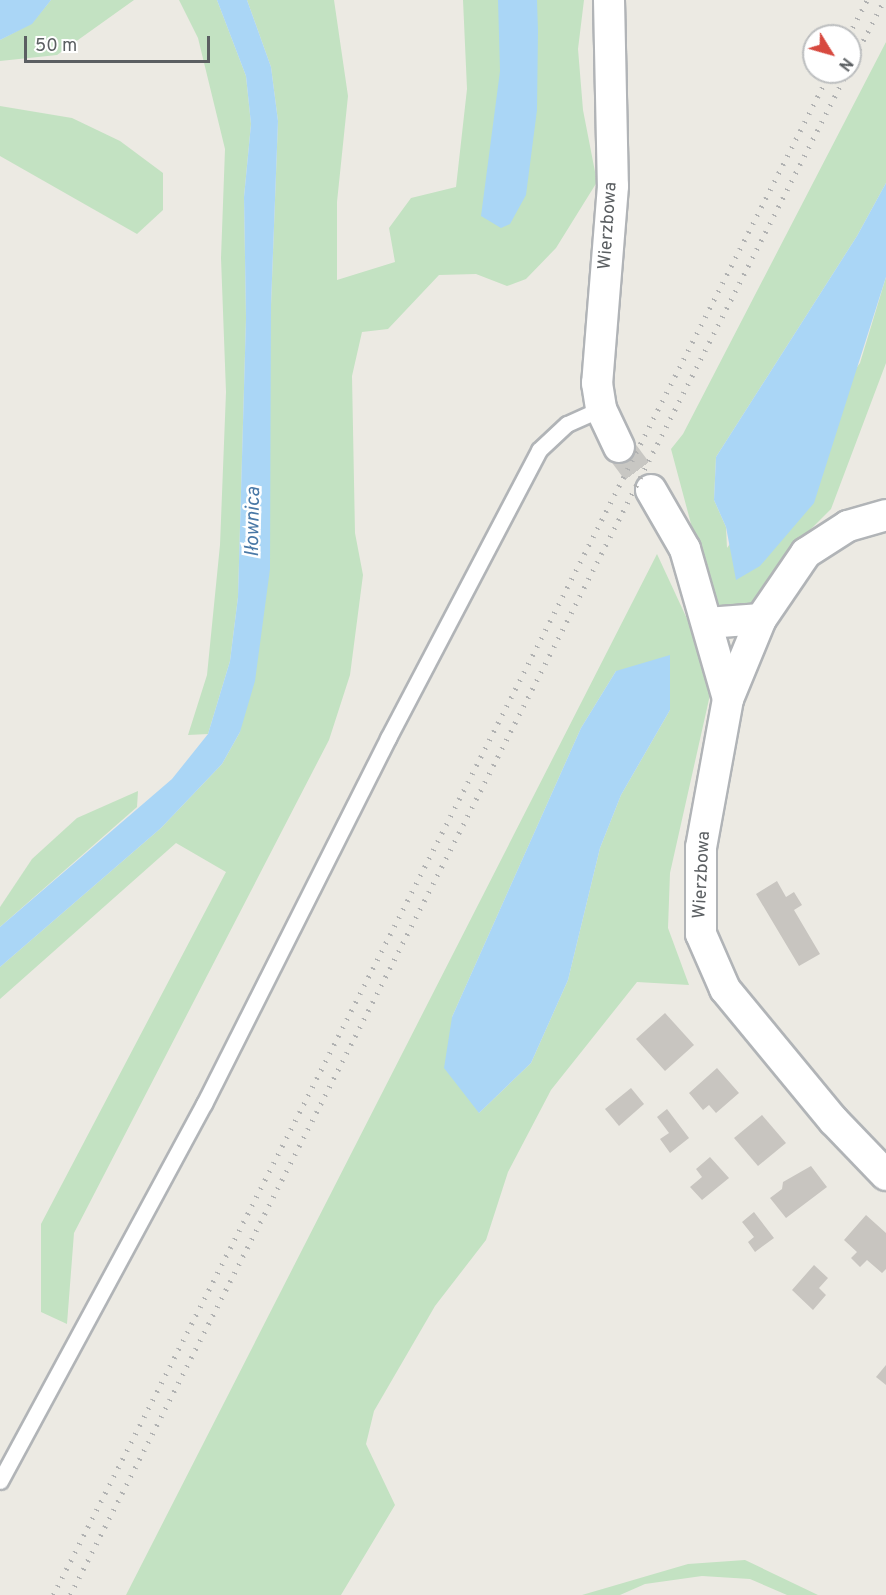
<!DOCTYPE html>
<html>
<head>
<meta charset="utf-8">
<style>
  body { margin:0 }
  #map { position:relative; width:886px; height:1595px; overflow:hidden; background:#eceae3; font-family:Overpass,sans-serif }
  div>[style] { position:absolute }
  .green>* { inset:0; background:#c3e2c2 }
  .water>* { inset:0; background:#aad6f6 }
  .building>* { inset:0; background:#c8c5c0 }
  .street-tunnel>* { height:30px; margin-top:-15px; transform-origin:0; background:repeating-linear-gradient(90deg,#c8c7c3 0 30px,transparent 0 45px) }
  .roads { filter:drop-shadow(2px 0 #b1b4b7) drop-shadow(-2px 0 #b1b4b7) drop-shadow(0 2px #b1b4b7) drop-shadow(0 -2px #b1b4b7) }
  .lane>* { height:15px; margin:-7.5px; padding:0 7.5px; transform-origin:7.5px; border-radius:7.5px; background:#fff }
  .street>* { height:30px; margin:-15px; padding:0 15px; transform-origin:15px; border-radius:15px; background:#fff }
  .rail>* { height:4.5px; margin-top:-2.25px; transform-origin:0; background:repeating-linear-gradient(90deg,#b1b2b2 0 1.5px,transparent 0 9.5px) }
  span { translate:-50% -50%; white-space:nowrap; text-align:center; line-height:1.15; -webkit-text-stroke:5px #fff; paint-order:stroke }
  .street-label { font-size:18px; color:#5b5f62 }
  .water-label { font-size:20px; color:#4978a6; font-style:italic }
  .north { position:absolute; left:802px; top:24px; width:60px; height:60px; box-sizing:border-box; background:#fff; border:2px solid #bdbfc0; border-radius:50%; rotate:127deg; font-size:16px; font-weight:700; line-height:24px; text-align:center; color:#5b5f62 }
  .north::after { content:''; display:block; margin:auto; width:21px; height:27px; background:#d7493f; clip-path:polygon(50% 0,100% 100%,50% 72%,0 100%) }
  .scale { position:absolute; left:24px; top:36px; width:186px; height:27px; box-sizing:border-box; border:3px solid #5b5f62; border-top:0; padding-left:8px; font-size:18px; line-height:21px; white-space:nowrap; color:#5b5f62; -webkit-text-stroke:4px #fff; paint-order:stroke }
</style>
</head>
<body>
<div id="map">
  <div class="green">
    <i style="clip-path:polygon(51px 0,134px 0,57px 55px,0 61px,0 40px,32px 23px)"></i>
    <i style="clip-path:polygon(179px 0,217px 0,246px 76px,251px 124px,244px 197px,246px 318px,238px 597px,230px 661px,208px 734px,188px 735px,207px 675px,220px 545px,226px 392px,221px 258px,225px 149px,198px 38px)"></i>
    <i style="clip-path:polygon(247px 0,334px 0,348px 96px,337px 202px,337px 280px,395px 262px,389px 228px,411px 198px,456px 187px,467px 89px,463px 0,584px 0,578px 49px,583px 110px,597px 182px,556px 248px,526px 279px,507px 286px,476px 274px,439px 275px,388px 329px,362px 332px,352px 376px,355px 533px,363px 575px,350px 675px,329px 740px,74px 1233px,67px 1324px,41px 1312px,41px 1224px,226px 872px,176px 843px,0 999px,0 967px,161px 828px,222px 764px,240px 732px,271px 305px,278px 121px,271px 67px)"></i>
    <i style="clip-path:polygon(886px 42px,886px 183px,857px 236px,716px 457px,714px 500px,726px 527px,727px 548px,860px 363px,886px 277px,886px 363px,831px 509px,794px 546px,756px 607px,714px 610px,671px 449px,683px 434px)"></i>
    <i style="clip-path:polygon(0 106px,72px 118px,120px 141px,163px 173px,163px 210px,137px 234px,0 156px)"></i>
    <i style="clip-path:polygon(evenodd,657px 554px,714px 677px,670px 873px,668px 928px,689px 985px,637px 982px,551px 1090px,508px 1172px,486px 1240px,435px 1306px,374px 1411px,366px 1444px,395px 1505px,341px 1595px,126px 1595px,657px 554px,616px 671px,670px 710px,621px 795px,600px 848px,568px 980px,531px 1063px,479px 1113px,452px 1017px,581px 728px,616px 671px)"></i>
    <i style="clip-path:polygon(138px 791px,137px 807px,0 927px,0 907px,32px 859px,77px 818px)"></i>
    <i style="clip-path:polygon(745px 1560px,818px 1595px,787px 1595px,750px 1579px,702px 1576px,645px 1584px,620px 1595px,582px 1595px,688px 1564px)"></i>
  </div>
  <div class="water">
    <i style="clip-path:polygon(0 0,51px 0,32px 24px,0 40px)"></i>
    <i style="clip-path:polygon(217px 0,247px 0,271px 67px,278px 121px,271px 305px,270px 569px,255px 681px,240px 732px,222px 764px,161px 828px,0 967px,0 927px,172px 779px,208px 734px,230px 661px,238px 597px,246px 318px,244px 197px,251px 124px,246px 76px)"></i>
    <i style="clip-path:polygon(498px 0,537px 0,538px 31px,537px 110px,526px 195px,510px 224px,501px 228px,481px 216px,500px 71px)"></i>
    <i style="clip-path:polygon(886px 183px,886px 277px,814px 503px,760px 566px,736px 580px,726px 527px,714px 500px,716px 457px,857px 236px)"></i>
    <i style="clip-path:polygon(670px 655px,670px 710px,621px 795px,600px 848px,568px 980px,531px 1063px,479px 1113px,444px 1068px,452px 1017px,581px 728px,616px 671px)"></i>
  </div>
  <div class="building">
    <i style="clip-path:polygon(777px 881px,786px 897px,794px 892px,802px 905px,794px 910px,820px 954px,799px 966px,756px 894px)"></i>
    <i style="clip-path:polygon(665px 1013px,694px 1045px,665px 1071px,636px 1039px)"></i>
    <i style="clip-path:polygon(717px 1068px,739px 1093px,716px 1113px,709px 1105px,703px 1110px,689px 1093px)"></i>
    <i style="clip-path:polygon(631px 1088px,644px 1104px,619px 1126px,605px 1109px)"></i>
    <i style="clip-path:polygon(667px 1109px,689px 1138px,670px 1153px,660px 1139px,669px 1133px,657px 1117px)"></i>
    <i style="clip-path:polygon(762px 1115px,786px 1143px,758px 1166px,734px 1138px)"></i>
    <i style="clip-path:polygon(710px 1157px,729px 1178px,702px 1200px,690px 1187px,702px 1177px,696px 1169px)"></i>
    <i style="clip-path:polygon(811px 1166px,827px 1187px,786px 1218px,770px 1198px,782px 1189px,783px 1182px)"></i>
    <i style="clip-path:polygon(754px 1212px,774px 1238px,755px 1252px,748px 1242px,754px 1237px,742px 1222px)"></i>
    <i style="clip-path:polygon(866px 1215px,886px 1233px,886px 1269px,882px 1273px,867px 1260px,860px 1267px,851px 1258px,857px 1252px,844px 1240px)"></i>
    <i style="clip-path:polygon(814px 1265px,828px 1278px,819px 1288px,826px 1295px,813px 1310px,792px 1290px)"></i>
    <i style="clip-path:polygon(886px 1365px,886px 1385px,876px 1377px)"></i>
  </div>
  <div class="street-tunnel">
    <i style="left:619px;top:447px;width:54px;rotate:53.3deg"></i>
  </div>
  <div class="roads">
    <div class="lane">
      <i style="left:0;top:1481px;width:429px;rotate:-61.6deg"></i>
      <i style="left:204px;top:1104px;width:410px;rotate:-63.3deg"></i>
      <i style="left:388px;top:738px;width:325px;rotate:-62.3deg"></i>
      <i style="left:539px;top:450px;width:38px;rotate:-43deg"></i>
      <i style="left:567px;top:424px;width:37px;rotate:-24deg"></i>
    </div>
    <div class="street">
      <i style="left:609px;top:0;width:186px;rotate:88.8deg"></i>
      <i style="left:613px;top:186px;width:198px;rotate:94.6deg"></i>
      <i style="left:597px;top:383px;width:26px;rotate:81deg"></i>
      <i style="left:601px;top:409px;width:42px;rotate:64.7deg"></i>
      <i style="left:651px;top:490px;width:68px;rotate:60deg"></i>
      <i style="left:685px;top:549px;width:156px;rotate:74deg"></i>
      <i style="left:728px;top:699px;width:150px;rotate:100.3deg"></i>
      <i style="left:701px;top:847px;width:87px;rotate:90deg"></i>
      <i style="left:701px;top:934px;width:60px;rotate:66.4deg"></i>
      <i style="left:725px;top:989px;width:171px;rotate:50.5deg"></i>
      <i style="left:834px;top:1121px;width:75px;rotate:46.1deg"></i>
      <i style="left:707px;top:623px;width:54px;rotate:-4.2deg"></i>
      <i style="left:728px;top:699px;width:87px;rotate:-67.6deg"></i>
      <i style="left:761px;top:619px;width:80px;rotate:-55.7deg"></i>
      <i style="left:806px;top:553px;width:50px;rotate:-32.7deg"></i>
      <i style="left:848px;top:526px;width:40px;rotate:-16deg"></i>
    </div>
  </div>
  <div class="rail">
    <i style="left:848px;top:36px;width:41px;rotate:-62.2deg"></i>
    <i style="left:850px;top:66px;width:74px;rotate:-62.7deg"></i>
    <i style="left:53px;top:1595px;width:1710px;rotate:-62.97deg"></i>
    <i style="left:70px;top:1595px;width:1710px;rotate:-62.97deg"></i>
  </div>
  <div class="street-label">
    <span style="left:609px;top:226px;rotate:-86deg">Wierzbowa</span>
    <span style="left:703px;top:875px;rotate:-87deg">Wierzbowa</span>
  </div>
  <div class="water-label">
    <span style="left:254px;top:522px;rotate:-89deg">Iłownica</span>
  </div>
  <div class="north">N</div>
  <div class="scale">50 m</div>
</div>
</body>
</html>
